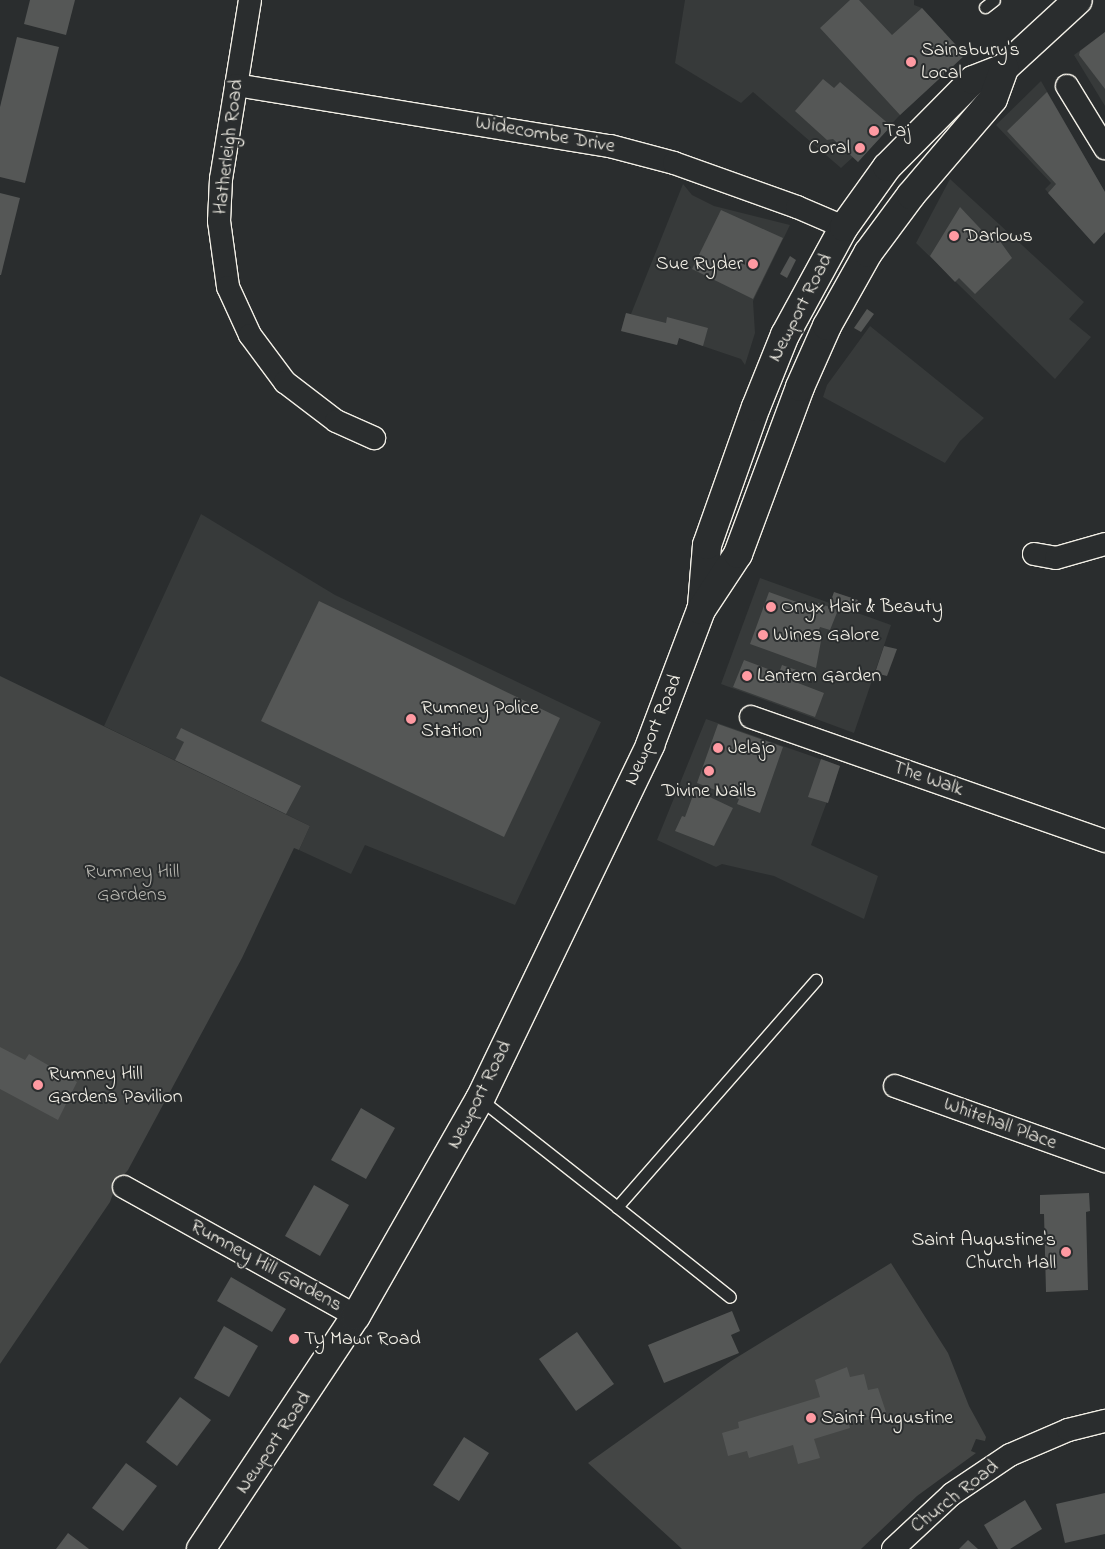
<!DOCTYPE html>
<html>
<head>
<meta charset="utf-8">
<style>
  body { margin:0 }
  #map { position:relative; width:1105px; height:1549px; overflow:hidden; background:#2a2d2e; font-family:"Indie Flower",sans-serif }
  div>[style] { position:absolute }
  .built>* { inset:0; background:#373a3a }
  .green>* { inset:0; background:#444645 }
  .building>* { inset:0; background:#555756 }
  .roads { filter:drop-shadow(1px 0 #f4f1e8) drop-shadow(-1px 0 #f4f1e8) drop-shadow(0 1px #f4f1e8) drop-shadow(0 -1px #f4f1e8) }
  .lane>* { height:11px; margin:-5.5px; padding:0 5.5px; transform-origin:5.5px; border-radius:5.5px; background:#2a2d2e }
  .street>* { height:22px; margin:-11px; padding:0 11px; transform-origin:11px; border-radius:11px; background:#2a2d2e }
  .secondary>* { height:28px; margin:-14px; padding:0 14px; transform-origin:14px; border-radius:14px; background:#2a2d2e }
  .dots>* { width:14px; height:14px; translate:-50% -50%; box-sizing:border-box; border:2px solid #2a2d2e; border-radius:50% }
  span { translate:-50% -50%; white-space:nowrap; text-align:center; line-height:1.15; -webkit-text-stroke:4px #2a2d2e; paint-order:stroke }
  .poi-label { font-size:20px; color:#f4f1e8 }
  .left { translate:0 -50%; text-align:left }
  .right { translate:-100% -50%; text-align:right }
  .street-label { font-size:20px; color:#f4f1e8 }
  .park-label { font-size:20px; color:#b6b5af }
</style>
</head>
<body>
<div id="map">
  <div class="built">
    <i style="clip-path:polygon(685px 0,914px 0,914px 5px,922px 8px,965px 55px,898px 117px,858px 162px,853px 157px,841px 168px,753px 92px,741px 103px,675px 63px)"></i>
    <i style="clip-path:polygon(1105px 32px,1105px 106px,1074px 55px)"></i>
    <i style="clip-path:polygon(1041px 81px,1105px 192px,1105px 232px,1094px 244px,1045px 189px,1051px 183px,996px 125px)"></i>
    <i style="clip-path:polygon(950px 179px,1084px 302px,1069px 319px,1091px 337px,1055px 379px,916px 243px)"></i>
    <i style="clip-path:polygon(683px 184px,692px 195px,714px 206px,790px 225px,753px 301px,755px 333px,745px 365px,741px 359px,679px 338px,677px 345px,621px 331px,626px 313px,631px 314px)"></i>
    <i style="clip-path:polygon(870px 326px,984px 418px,960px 441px,945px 463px,823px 397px,827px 385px)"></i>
    <i style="clip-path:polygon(201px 514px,335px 595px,601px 722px,515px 905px,365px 845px,351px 874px,299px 850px,310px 826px,104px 726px)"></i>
    <i style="clip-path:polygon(760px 578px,891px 625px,854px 733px,721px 684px)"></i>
    <i style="clip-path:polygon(706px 719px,840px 766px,811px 845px,878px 876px,864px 919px,774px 876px,722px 864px,716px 867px,657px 840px)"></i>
  </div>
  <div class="green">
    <i style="clip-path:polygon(0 676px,310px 826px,299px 850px,294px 848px,242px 958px,128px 1170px,117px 1183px,110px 1202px,0 1364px)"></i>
    <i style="clip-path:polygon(891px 1263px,948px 1353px,969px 1406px,986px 1437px,985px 1441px,976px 1439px,971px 1451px,976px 1453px,917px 1496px,861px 1549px,682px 1549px,588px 1463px,731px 1361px)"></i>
  </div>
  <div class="building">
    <i style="clip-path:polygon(30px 0,75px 0,66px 35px,24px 24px)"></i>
    <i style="clip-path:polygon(850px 0,859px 0,892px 35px,922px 8px,965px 55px,900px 115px,820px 28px)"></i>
    <i style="clip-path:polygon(1105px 32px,1105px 89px,1079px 55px,1080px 51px)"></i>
    <i style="clip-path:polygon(17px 37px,59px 47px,25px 183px,0 177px,0 107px)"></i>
    <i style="clip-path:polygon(823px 79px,834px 88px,840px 82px,891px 126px,858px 162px,833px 139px,827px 140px,795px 111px)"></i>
    <i style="clip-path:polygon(1047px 92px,1105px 192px,1105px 232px,1094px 244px,1048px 193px,1056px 184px,1007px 131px)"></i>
    <i style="clip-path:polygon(0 193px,20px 198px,1px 275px,0 275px)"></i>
    <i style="clip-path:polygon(960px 207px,992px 241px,997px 237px,1012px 258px,975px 294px,959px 278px,955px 282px,930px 256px)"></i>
    <i style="clip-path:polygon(721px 210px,783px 238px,753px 299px,692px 269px)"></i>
    <i style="clip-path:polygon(790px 256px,796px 260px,787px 278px,780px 274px)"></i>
    <i style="clip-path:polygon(867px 309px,874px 314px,861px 332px,854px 328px)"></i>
    <i style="clip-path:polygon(626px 313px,666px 323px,667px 317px,708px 328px,703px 346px,679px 338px,677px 345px,621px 331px)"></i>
    <i style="clip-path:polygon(769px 592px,816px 609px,818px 603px,838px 610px,830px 630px,820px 627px,816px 638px,821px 641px,816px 668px,750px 644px)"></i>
    <i style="clip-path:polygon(834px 592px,858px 600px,854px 612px,830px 603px)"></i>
    <i style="clip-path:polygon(319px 601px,560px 718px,504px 837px,261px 721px)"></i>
    <i style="clip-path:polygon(884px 646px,897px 649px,887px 676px,875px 673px)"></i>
    <i style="clip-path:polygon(744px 660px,779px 673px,782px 665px,802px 672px,798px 683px,824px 693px,815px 717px,733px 687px)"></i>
    <i style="clip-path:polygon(718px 724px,783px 747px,760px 813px,737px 804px,739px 799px,697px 783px)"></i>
    <i style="clip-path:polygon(181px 728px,301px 786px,286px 814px,175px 760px,184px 742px,176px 738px)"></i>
    <i style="clip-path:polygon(821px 759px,840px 766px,828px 803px,808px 797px)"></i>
    <i style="clip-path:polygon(695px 790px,733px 808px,714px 846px,675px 831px,682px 816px,685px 817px)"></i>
    <i style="clip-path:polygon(0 1047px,25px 1060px,29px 1054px,77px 1082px,58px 1120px,0 1089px)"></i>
    <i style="clip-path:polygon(361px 1108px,395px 1128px,366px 1179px,331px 1160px)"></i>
    <i style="clip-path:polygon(314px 1185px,349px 1205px,320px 1256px,285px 1236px)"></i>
    <i style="clip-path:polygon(1089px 1193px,1090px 1211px,1086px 1212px,1088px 1290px,1046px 1292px,1044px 1214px,1040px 1214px,1040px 1195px)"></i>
    <i style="clip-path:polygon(231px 1277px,286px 1309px,272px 1332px,217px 1301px)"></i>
    <i style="clip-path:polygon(732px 1311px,740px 1331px,731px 1335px,739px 1353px,664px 1383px,648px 1345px)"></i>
    <i style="clip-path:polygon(224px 1326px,258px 1346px,229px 1397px,194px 1378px)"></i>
    <i style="clip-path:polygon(577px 1332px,614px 1384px,576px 1411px,539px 1359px)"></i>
    <i style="clip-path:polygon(847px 1367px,850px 1377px,864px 1374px,868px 1390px,878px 1388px,887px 1415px,849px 1424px,850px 1428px,814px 1439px,820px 1458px,798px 1464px,793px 1445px,749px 1458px,747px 1451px,728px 1456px,722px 1433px,739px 1428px,738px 1422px,820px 1397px,815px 1380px)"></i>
    <i style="clip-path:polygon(180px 1397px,211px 1420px,177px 1466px,146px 1442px)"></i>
    <i style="clip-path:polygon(464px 1437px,489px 1453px,459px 1501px,433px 1485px)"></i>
    <i style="clip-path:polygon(126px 1463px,157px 1486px,123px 1531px,92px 1508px)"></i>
    <i style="clip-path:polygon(1105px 1493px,1105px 1534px,1065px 1543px,1056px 1504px)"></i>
    <i style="clip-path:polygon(1025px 1500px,1042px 1529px,1010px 1549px,998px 1549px,984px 1525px)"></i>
    <i style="clip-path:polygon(68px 1533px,89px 1549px,56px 1549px)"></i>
    <i style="clip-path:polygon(968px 1540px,978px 1549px,959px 1549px)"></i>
  </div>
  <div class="roads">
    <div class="lane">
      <i style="left:985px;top:7px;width:11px;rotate:-38deg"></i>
      <i style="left:480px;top:1099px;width:174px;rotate:38.2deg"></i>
      <i style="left:617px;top:1207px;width:302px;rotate:-48.8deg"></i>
      <i style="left:617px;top:1207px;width:144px;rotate:38.5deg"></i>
    </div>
    <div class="street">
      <i style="left:250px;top:0;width:181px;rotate:99.2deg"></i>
      <i style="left:221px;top:179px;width:42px;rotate:92.7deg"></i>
      <i style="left:219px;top:221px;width:67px;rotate:82.2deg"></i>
      <i style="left:228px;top:287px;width:53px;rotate:65.4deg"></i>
      <i style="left:250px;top:335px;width:59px;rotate:53.3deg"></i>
      <i style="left:285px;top:382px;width:64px;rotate:37.4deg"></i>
      <i style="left:336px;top:421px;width:42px;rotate:24.1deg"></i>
      <i style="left:236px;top:85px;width:379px;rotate:9.3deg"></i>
      <i style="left:610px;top:146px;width:66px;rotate:14.9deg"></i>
      <i style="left:674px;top:163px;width:131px;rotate:19.7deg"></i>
      <i style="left:797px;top:207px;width:51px;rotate:23.1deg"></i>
      <i style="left:1067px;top:86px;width:73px;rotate:58.5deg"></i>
      <i style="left:1034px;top:554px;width:22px;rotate:10deg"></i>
      <i style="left:1056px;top:558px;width:51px;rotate:-15.9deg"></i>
      <i style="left:751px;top:717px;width:375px;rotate:19.3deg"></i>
      <i style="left:895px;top:1086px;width:223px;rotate:19.7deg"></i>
      <i style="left:124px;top:1187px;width:265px;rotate:29.1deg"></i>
      <i style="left:893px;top:1549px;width:81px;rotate:-43deg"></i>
      <i style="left:952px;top:1494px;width:70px;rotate:-33.9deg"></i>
      <i style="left:1010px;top:1455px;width:63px;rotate:-23.3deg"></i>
      <i style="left:1068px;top:1430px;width:38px;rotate:-14deg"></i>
    </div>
    <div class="secondary">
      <i style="left:702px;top:606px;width:61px;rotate:-85.3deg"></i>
      <i style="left:707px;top:545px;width:146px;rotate:-70.5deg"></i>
      <i style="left:756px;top:407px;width:78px;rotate:-68.1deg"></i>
      <i style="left:785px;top:335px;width:123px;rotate:-61.4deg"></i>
      <i style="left:844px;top:227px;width:74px;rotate:-54.4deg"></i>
      <i style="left:887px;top:167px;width:122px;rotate:-45.3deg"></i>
      <i style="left:973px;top:80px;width:33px;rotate:-21deg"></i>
      <i style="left:1004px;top:68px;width:100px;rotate:-42.6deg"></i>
      <i style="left:201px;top:1549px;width:280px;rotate:-56.4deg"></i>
      <i style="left:356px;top:1316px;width:250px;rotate:-60.3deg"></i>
      <i style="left:480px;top:1099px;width:393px;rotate:-64.3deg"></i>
      <i style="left:650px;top:745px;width:144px;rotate:-69.3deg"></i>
      <i style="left:701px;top:610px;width:67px;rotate:-56.5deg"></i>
      <i style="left:738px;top:554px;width:178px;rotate:-69.6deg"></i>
      <i style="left:800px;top:387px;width:67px;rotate:-66.1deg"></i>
      <i style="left:827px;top:326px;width:84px;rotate:-60.7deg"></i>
      <i style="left:868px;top:253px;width:72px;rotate:-53.4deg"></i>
      <i style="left:911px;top:195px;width:126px;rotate:-49.5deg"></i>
      <i style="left:993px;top:99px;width:33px;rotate:-70deg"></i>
    </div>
  </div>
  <div class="dots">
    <i style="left:911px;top:62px;background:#ff9aa2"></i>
    <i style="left:874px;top:131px;background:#ff9aa2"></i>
    <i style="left:860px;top:148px;background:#ff9aa2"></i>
    <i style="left:954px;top:236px;background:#ff9aa2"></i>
    <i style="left:753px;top:264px;background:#ff9aa2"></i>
    <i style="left:771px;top:607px;background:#ff9aa2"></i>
    <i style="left:763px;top:635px;background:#ff9aa2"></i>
    <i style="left:747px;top:676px;background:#ff9aa2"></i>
    <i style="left:411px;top:719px;background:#ff9aa2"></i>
    <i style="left:718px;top:748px;background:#ff9aa2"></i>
    <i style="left:709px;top:771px;background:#ff9aa2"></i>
    <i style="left:38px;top:1085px;background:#ff9aa2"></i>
    <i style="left:1066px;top:1252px;background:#ff9aa2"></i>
    <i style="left:294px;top:1339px;background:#ff9aa2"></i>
    <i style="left:811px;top:1418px;background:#ff9aa2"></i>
  </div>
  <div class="poi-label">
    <span class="left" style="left:921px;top:62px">Sainsbury's<br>Local</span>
    <span class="left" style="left:884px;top:131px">Taj</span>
    <span class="right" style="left:850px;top:148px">Coral</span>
    <span class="left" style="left:964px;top:236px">Darlows</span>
    <span class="right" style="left:743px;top:264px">Sue Ryder</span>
    <span class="left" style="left:781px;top:607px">Onyx Hair &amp; Beauty</span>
    <span class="left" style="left:773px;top:635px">Wines Galore</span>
    <span class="left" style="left:757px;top:676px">Lantern Garden</span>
    <span class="left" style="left:421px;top:720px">Rumney Police<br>Station</span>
    <span class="left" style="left:728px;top:748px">Jelajo</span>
    <span style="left:709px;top:791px">Divine Nails</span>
    <span class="left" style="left:48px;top:1086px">Rumney Hill<br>Gardens Pavilion</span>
    <span class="right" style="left:1056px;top:1252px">Saint Augustine's<br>Church Hall</span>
    <span class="left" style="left:304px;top:1339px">Ty Mawr Road</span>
    <span class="left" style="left:821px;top:1418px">Saint Augustine</span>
  </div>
  <div class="street-label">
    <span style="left:545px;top:135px;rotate:10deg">Widecombe Drive</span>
    <span style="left:229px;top:147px;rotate:-83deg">Hatherleigh Road</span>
    <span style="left:801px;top:308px;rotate:-63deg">Newport Road</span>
    <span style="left:654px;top:730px;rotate:-67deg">Newport Road</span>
    <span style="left:928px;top:779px;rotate:19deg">The Walk</span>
    <span style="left:480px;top:1095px;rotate:-63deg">Newport Road</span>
    <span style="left:1000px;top:1124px;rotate:20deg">Whitehall Place</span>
    <span style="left:266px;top:1266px;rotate:29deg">Rumney Hill Gardens</span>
    <span style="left:274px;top:1443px;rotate:-56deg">Newport Road</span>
    <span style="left:955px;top:1497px;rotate:-38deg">Church Road</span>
  </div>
  <div class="park-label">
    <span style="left:132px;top:884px">Rumney Hill<br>Gardens</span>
  </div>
</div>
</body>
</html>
